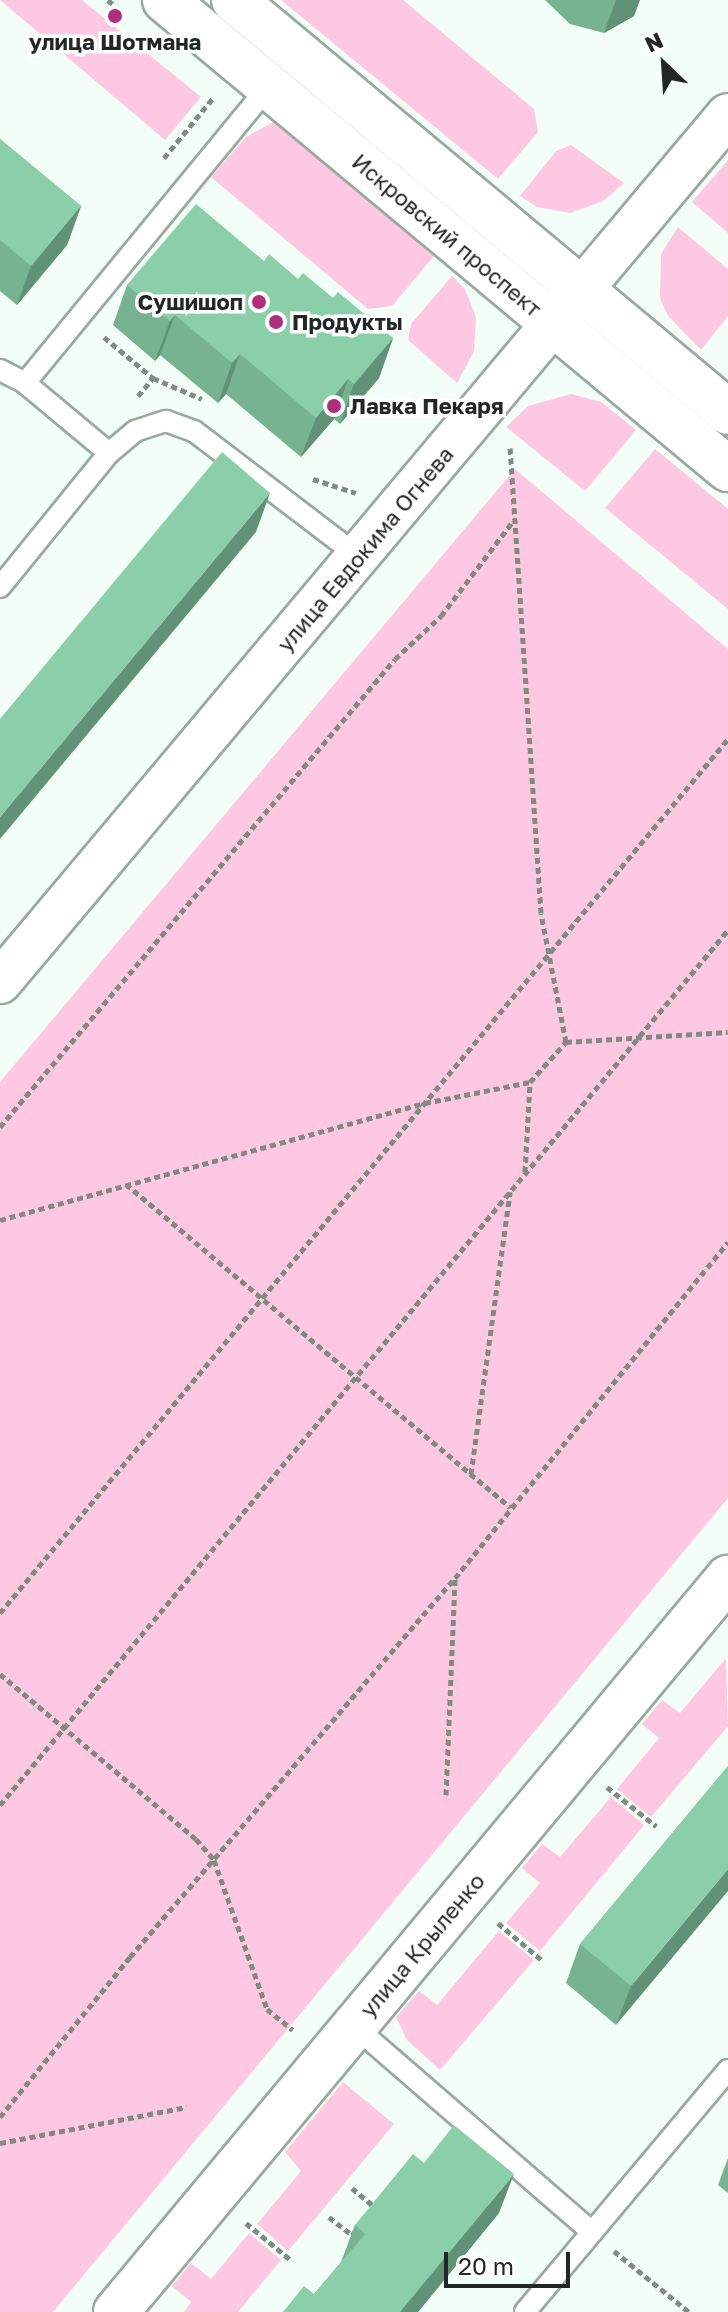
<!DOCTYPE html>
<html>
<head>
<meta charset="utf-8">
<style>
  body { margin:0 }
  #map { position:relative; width:728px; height:2312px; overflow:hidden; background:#f2fef7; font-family:"Golos Text",sans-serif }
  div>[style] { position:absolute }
  .green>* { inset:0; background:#fec8e2 }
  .path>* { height:5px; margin-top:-2.5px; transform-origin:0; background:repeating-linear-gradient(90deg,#818a85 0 6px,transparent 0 10px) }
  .roads { filter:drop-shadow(2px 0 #9aa9a0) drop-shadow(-2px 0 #9aa9a0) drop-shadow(0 2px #9aa9a0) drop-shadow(0 -2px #9aa9a0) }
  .lane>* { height:20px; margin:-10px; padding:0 10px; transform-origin:10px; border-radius:10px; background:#fff }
  .street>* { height:42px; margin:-21px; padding:0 21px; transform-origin:21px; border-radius:21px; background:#fff }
  .secondary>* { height:44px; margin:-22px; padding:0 22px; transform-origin:22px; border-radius:22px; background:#fff }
  .wall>* { inset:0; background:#77b291 }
  .shaded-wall>* { inset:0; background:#619176 }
  .building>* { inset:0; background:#8acfa9 }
  .dots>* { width:22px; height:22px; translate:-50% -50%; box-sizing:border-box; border:4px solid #fff; border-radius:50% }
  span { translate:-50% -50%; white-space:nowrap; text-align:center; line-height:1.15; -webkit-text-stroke:7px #fff; paint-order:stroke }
  .poi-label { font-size:22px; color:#212724; font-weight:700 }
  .right { translate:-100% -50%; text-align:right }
  .left { translate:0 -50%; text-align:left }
  .street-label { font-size:22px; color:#212724 }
  .north { position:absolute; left:624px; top:24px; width:80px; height:80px; -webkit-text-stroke:6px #fff; paint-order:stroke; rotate:335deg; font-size:22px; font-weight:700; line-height:32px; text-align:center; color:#212724 }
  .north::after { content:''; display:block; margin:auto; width:28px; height:36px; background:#212724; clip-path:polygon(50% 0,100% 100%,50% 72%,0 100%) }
  .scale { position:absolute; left:444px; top:2252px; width:126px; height:36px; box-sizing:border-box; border:4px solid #212724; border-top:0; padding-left:10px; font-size:24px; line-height:28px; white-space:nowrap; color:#212724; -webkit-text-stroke:6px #fff; paint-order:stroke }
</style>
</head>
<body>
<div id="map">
  <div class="green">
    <i style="clip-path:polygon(0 0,82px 0,201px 97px,165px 140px)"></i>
    <i style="clip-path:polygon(281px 0,403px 0,534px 109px,538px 132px,498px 179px)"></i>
    <i style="clip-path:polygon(275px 121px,434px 256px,392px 306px,368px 309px,211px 177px,246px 137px)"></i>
    <i style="clip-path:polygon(571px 145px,624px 183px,603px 201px,570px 213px,537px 207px,520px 196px,556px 151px)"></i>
    <i style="clip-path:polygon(728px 160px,728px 233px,692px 202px)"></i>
    <i style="clip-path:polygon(678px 227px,728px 269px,728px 316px,701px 350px,668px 316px,660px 298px,661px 254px)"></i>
    <i style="clip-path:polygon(452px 276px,465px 289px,476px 317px,474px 351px,457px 383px,408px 340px,411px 324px)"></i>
    <i style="clip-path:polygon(571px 394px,601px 402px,636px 430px,585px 491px,506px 427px,528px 406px)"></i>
    <i style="clip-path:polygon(655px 449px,728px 509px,728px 609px,605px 508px)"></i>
    <i style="clip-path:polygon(515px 469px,728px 649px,728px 1498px,53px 2312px,0 2312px,0 1082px)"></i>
    <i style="clip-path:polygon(726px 1658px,728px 1726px,651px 1817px,617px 1789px,659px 1738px,642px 1724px,662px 1700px,680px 1713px)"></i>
    <i style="clip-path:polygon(611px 1797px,644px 1825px,540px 1951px,506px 1923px,540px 1883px,522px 1868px,542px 1844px,560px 1857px)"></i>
    <i style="clip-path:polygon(499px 1931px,534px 1960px,440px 2070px,407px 2040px,396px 2017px,419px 1991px,437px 2005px)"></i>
    <i style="clip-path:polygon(343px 2082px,394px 2124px,288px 2251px,257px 2224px,301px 2171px,285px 2152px)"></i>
    <i style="clip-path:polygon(249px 2233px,281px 2260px,238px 2312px,184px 2312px,191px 2302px,172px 2286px,191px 2263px,211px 2279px)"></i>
  </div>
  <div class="path">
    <i style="left:108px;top:0;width:18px;rotate:41deg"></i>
    <i style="left:164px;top:158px;width:77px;rotate:-50.8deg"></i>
    <i style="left:104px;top:337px;width:64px;rotate:39.9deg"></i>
    <i style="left:153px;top:378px;width:53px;rotate:23.2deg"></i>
    <i style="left:138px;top:396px;width:23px;rotate:-50deg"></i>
    <i style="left:313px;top:479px;width:45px;rotate:18deg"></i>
    <i style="left:566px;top:1042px;width:162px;rotate:-3.5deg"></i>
    <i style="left:0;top:1127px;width:612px;rotate:-49.84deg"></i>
    <i style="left:395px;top:659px;width:63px;rotate:-43.1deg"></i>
    <i style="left:441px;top:616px;width:121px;rotate:-52.8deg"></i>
    <i style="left:525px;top:1172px;width:90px;rotate:-86.8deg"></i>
    <i style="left:126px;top:1184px;width:502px;rotate:40.07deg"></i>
    <i style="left:0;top:1220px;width:441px;rotate:-15.4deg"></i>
    <i style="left:425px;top:1103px;width:107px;rotate:-11.3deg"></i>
    <i style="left:530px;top:1082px;width:54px;rotate:-48deg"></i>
    <i style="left:566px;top:1042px;width:131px;rotate:-101deg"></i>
    <i style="left:541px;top:913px;width:466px;rotate:-93.8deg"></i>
    <i style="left:471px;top:1474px;width:285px;rotate:-82.1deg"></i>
    <i style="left:0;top:1613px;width:1137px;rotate:-50.21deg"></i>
    <i style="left:0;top:1674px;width:256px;rotate:40.1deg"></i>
    <i style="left:196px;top:1839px;width:28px;rotate:49deg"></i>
    <i style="left:214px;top:1860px;width:158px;rotate:70.4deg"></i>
    <i style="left:267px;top:2009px;width:33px;rotate:39deg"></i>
    <i style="left:607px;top:1787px;width:63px;rotate:38.5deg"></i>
    <i style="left:446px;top:1795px;width:216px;rotate:-87.6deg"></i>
    <i style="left:0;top:1805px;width:1138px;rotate:-50.24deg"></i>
    <i style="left:498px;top:1923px;width:59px;rotate:40.2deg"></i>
    <i style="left:0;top:2117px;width:206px;rotate:-50.9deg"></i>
    <i style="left:130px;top:1957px;width:499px;rotate:-49.4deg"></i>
    <i style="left:455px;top:1578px;width:433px;rotate:-50.9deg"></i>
    <i style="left:0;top:2143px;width:190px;rotate:-10.9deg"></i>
    <i style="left:352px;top:2188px;width:30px;rotate:40deg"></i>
    <i style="left:329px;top:2217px;width:29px;rotate:38deg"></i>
    <i style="left:352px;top:2235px;width:6px;rotate:-51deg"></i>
    <i style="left:246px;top:2223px;width:60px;rotate:39.6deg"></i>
    <i style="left:614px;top:2251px;width:97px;rotate:39.1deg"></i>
  </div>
  <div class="roads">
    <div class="lane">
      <i style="left:0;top:370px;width:28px;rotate:27deg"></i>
      <i style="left:25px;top:383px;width:109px;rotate:39.8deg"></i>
      <i style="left:25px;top:383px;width:388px;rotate:-50.6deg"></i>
      <i style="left:0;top:587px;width:173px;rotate:-50.9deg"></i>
      <i style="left:109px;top:453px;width:34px;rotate:-40deg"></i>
      <i style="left:135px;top:431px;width:33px;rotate:-18deg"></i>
      <i style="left:166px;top:421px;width:30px;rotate:20deg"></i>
      <i style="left:194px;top:431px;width:206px;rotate:37.3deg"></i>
      <i style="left:354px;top:2026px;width:315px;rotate:40.9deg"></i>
      <i style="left:525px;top:2312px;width:316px;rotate:-50deg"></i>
    </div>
    <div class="street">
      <i style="left:0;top:982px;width:1132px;rotate:-49.98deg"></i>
    </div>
    <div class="secondary">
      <i style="left:165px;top:0;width:733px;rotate:39.8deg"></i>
      <i style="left:234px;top:0;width:643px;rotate:39.83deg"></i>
      <i style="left:116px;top:2312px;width:956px;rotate:-50.18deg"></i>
    </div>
  </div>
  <div class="wall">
    <i style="clip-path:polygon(545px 0,639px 0,634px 16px,604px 33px,570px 24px)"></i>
    <i style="clip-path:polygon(0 139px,81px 206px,67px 245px,17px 305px,0 291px)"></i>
    <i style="clip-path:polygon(264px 261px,333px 298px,393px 338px,379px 378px,340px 424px,334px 419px,301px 457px,226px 394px,218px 403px,160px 355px,155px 361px,113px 325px,127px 285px)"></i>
    <i style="clip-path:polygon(728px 1766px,616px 2025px,566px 1983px,580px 1944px)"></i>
    <i style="clip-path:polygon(728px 2158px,728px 2193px,718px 2185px)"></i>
    <i style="clip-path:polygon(424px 2163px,499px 2213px,418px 2312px,283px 2312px,314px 2294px,341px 2262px,355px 2225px)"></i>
  </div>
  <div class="shaded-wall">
    <i style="clip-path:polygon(616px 0,640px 0,634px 16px,604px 33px)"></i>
    <i style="clip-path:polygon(81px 206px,67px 245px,17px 305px,31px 266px)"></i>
    <i style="clip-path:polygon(175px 315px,160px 355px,155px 361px,170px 321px)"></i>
    <i style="clip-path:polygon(393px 338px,379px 378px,340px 424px,354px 384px)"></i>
    <i style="clip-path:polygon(240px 354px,226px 394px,218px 403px,232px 363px)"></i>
    <i style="clip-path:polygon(348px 379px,334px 419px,301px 457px,316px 418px)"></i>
    <i style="clip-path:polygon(270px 493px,256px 532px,0 839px,0 817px)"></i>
    <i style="clip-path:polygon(728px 1869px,728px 1891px,616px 2025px,631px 1986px)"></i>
    <i style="clip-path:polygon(514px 2174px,499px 2213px,418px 2312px,400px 2312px)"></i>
  </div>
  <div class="building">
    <i style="clip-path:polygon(0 139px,81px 206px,31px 266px,0 240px)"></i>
    <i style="clip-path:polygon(196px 204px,264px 261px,269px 254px,298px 279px,303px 273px,333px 298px,338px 292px,393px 338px,354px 384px,348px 379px,316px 418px,240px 354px,232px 363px,175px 315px,170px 321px,127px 285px)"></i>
    <i style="clip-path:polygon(222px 452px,270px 493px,0 817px,0 719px)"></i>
    <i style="clip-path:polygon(728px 1766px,728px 1869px,631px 1986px,580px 1944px)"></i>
    <i style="clip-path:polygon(454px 2125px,514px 2174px,400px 2312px,283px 2312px,304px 2286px,314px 2294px,365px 2234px,355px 2225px,413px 2154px,424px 2163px)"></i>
  </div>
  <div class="dots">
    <i style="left:115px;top:16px;background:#af2f7c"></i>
    <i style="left:259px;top:302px;background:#af2f7c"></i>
    <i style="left:276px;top:322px;background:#af2f7c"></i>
    <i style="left:334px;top:406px;background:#af2f7c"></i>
  </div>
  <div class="poi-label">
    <span style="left:115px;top:42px">улица Шотмана</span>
    <span class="right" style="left:243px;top:302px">Сушишоп</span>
    <span class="left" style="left:292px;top:322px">Продукты</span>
    <span class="left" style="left:350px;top:406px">Лавка Пекаря</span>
  </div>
  <div class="street-label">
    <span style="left:447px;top:235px;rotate:40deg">Искровский проспект</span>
    <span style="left:365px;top:549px;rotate:-50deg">улица Евдокима Огнева</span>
    <span style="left:422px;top:1945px;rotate:-50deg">улица Крыленко</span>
  </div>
  <div class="north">N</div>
  <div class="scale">20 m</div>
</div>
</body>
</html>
